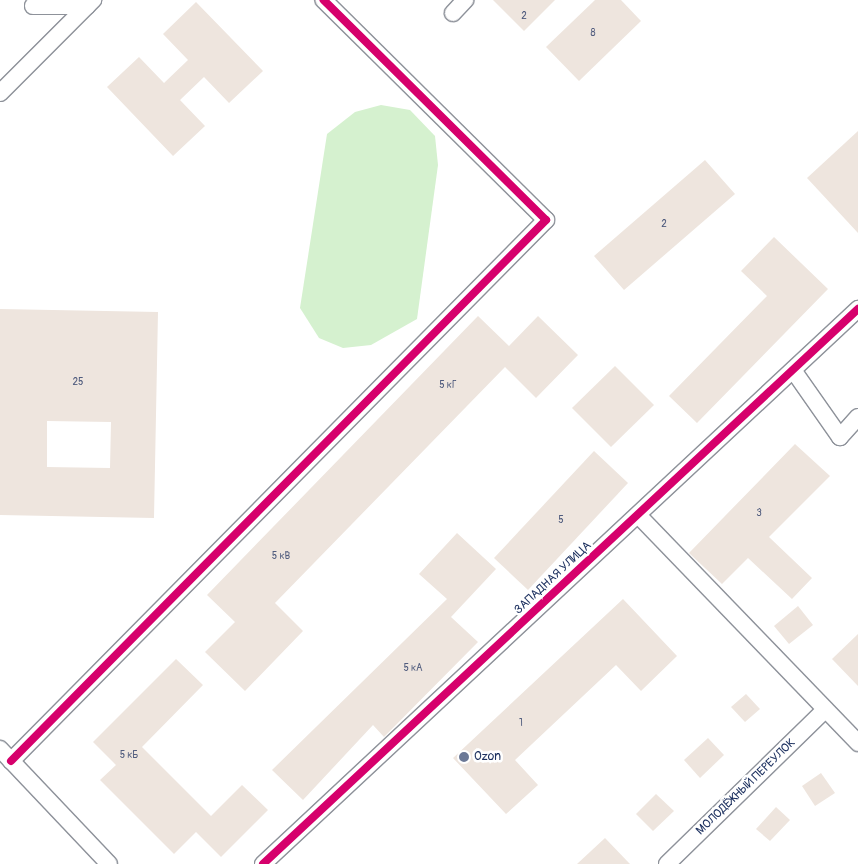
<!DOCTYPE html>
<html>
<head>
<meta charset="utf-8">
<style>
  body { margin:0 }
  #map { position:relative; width:858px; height:864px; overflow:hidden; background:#fff; font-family:Pangolin,sans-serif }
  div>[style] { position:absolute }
  .green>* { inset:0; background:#d5f1cf }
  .building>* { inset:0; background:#eee5de }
  .roads { filter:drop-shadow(1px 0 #8e929a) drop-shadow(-1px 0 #8e929a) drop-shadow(0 1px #8e929a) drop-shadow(0 -1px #8e929a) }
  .minor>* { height:16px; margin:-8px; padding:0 8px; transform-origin:8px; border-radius:8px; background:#fff }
  .cycleway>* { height:8px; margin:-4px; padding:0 4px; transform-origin:4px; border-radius:4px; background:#d6006c }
  .dots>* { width:14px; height:14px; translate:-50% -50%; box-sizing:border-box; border:2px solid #fff; border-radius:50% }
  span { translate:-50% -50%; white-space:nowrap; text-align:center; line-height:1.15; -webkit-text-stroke:5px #fff; paint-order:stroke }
  .number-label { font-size:10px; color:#505c7e }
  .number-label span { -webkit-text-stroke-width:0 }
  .street-label { font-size:12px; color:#1b2f5e }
  .poi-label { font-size:12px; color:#1b2f5e }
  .left { translate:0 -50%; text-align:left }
</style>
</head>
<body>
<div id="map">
  <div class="green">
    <i style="clip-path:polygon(381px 105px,410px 110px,435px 136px,438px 165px,417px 319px,371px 345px,343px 348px,319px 338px,300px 308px,327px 134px,355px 112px)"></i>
  </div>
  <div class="building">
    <i style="clip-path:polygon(493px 0,555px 0,524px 31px)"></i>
    <i style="clip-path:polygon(595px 0,621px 0,641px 21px,579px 81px,546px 47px)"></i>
    <i style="clip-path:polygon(196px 2px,263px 71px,229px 103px,204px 77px,180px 100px,205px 126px,173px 156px,107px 87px,139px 57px,164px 83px,188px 60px,163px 34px)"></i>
    <i style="clip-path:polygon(858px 131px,858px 233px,807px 178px)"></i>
    <i style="clip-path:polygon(705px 160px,735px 194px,624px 290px,594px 256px)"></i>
    <i style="clip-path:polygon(774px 237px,828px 289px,697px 423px,669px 396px,767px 296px,741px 271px)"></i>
    <i style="clip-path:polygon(evenodd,0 309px,158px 312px,154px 518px,0 515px,0 309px,47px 421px,111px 422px,110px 468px,47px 467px,47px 421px)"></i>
    <i style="clip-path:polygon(478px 316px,509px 346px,538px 316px,578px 355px,536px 398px,505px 367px,275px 603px,303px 631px,245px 691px,205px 652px,235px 622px,207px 595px)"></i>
    <i style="clip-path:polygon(615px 366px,654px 405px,611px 447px,572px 408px)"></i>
    <i style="clip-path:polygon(795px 444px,830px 476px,769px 537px,812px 578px,792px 599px,748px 558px,722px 584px,689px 553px)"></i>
    <i style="clip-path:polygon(594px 451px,628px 483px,528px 590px,494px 558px)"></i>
    <i style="clip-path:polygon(457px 533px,496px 569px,451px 617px,478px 642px,384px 737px,373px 725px,303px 800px,272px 770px,447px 599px,419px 574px)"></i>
    <i style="clip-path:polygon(623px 599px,677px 656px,641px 691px,616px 665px,515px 760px,538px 785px,506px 814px,453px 758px)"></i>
    <i style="clip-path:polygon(798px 606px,813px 625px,789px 644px,774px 626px)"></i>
    <i style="clip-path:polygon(858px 634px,858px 686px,832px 659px)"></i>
    <i style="clip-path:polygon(176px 659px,203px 685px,142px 747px,211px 816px,242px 785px,268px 810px,221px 857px,196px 832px,174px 854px,100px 780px,116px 765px,93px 742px)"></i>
    <i style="clip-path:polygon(746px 694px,760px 709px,745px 722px,731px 707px)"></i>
    <i style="clip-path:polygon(708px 738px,724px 755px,700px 778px,684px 760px)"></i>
    <i style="clip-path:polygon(821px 773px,835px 793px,815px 806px,802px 786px)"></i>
    <i style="clip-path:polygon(656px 794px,674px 811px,653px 831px,636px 814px)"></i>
    <i style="clip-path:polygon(776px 807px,790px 820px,770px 841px,756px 829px)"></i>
    <i style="clip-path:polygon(605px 838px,630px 864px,577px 864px)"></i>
  </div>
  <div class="roads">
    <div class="minor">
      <i style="left:33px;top:6px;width:54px"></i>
      <i style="left:453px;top:13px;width:18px;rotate:-47deg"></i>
      <i style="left:0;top:93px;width:132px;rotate:-45deg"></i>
      <i style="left:793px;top:370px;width:82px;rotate:55deg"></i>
      <i style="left:840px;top:437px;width:27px;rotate:-48deg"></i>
      <i style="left:638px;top:515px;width:317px;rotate:46deg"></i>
      <i style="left:0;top:749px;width:158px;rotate:46.5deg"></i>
      <i style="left:11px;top:761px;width:761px;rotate:-45.32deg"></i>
      <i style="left:546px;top:220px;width:313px;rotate:-135.3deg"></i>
      <i style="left:263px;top:864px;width:814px;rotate:-43.01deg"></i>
      <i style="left:667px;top:864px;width:219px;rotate:-44.3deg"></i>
    </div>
  </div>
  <div class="cycleway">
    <i style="left:11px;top:761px;width:761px;rotate:-45.32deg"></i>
    <i style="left:546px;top:220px;width:313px;rotate:-135.3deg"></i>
    <i style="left:263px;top:864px;width:814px;rotate:-43.01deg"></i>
  </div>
  <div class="dots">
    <i style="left:464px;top:757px;background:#6b7896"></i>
  </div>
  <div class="number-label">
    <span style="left:524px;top:17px">2</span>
    <span style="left:593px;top:34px">8</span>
    <span style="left:664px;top:225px">2</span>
    <span style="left:78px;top:383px">25</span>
    <span style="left:448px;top:386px">5 кГ</span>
    <span style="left:759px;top:514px">3</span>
    <span style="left:561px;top:521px">5</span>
    <span style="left:281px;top:557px">5 кВ</span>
    <span style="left:413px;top:669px">5 кА</span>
    <span style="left:521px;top:724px">1</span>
    <span style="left:129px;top:756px">5 кБ</span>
  </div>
  <div class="street-label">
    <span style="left:553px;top:578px;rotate:-43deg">ЗАПАДНАЯ УЛИЦА</span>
    <span style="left:746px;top:787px;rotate:-44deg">МОЛОДЁЖНЫЙ ПЕРЕУЛОК</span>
  </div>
  <div class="poi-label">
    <span class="left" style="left:474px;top:757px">Ozon</span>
  </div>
</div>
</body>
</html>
